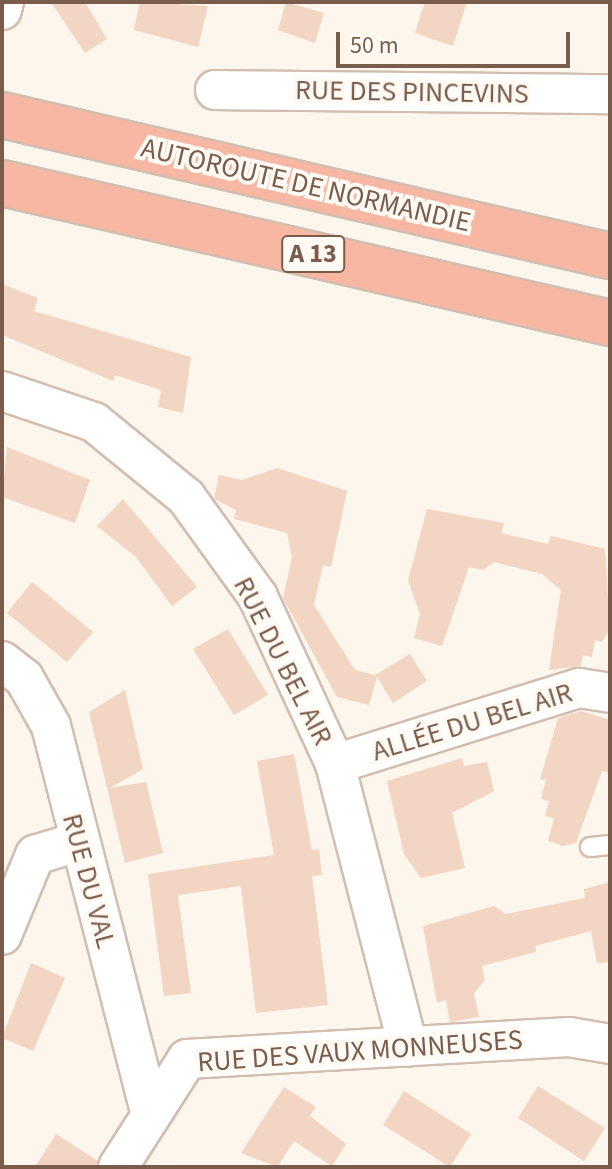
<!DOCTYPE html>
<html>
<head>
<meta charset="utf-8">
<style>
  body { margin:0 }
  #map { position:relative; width:612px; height:1169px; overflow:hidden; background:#fdf6ec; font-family:"Source Sans 3",sans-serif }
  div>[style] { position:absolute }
  .building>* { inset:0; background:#f3d5c3 }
  .roads { filter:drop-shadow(2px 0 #d1beb0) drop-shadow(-2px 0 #d1beb0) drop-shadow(0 2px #d1beb0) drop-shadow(0 -2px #d1beb0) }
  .lane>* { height:18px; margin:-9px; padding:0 9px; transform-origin:9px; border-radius:9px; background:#fff }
  .street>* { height:38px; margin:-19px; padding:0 19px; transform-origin:19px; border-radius:19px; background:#fff }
  .highway>* { height:44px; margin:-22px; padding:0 22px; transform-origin:22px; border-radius:22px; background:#f7b7a3 }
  span { translate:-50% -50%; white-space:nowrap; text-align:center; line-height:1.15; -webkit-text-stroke:8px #fffaf3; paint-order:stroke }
  .shield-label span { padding:2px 6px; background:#fffaf3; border:2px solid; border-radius:6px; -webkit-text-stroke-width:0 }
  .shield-label { font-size:26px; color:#7a5c4d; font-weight:700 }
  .street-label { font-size:28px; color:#7a5c4d }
  .frame { position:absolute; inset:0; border:4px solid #7a5c4d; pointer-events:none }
  .scale { position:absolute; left:336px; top:32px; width:234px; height:36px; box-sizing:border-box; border:4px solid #7a5c4d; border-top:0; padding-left:10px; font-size:24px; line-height:28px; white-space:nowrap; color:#7a5c4d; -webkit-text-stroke:6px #fffaf3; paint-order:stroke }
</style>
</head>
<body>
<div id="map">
  <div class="building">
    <i style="clip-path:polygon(51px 2px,85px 2px,107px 39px,85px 53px)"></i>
    <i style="clip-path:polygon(140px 2px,208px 6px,198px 47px,134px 30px)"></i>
    <i style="clip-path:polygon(286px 2px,324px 13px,315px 43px,278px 30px)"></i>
    <i style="clip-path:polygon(425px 2px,467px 2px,453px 46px,415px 33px)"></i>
    <i style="clip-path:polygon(2px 284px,38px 298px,34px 311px,191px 357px,183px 413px,158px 407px,161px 390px,115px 375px,113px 381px,2px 335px)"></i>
    <i style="clip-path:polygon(7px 447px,90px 480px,75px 523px,2px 497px)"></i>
    <i style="clip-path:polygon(277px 468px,347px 491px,331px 567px,323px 565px,314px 605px,355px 670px,375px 675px,410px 654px,427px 681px,393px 703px,377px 677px,369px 705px,337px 697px,283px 598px,292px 558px,287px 533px,234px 519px,236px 510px,214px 499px,219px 475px,242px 480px)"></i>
    <i style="clip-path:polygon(123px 499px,197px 587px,172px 606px,136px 557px,97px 526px)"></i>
    <i style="clip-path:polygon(427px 509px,504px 523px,501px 533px,548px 544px,551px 536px,605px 549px,610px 629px,602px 642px,595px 640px,592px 657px,583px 655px,581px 666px,549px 670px,561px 590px,542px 574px,494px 562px,483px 570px,469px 567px,442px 646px,414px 638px,420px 614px,408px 580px)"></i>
    <i style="clip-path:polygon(32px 582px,93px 632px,67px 662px,7px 613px)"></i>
    <i style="clip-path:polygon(228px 629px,268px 695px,234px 715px,193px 649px)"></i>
    <i style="clip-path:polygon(125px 690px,143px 769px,110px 788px,146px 782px,163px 853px,125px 863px,89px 712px)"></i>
    <i style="clip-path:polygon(581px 711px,610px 720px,610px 773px,602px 771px,576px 843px,563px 846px,548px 841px,554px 818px,545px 816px,549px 801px,541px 799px,546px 779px,540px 780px,558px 718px)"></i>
    <i style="clip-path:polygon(294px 754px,312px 850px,319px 849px,322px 875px,312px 876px,328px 1005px,256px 1013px,241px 886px,178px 895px,191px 993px,164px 996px,148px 874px,274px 855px,257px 761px)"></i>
    <i style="clip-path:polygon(462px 758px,464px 766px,487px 762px,494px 791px,452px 813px,465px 868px,421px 878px,404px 854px,387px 781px)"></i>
    <i style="clip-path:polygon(610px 882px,610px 962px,597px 963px,591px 931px,535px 946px,536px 952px,482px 966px,485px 980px,474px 993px,479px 1017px,450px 1022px,446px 1000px,437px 1003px,423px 926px,494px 906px,506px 914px,585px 898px,584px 889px)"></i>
    <i style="clip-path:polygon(31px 963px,65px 978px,33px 1051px,2px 1038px)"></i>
    <i style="clip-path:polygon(538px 1086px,605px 1128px,584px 1161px,518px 1118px)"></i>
    <i style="clip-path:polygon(284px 1087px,316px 1107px,310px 1116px,346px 1144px,332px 1166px,294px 1141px,277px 1167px,241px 1153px)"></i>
    <i style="clip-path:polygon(404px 1091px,471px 1134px,450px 1167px,383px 1125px)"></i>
    <i style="clip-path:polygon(56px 1134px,98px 1161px,96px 1167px,35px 1167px)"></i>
  </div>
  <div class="roads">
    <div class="lane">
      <i style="left:590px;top:847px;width:20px;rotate:-6deg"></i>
    </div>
    <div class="street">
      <i style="left:2px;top:10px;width:8px;rotate:-76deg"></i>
      <i style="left:215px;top:90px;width:395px;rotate:0.6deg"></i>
      <i style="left:2px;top:391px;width:97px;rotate:18.6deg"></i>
      <i style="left:94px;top:422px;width:119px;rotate:39.2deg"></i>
      <i style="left:186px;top:497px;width:123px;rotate:54.2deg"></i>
      <i style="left:258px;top:597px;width:184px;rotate:65.2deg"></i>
      <i style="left:335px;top:764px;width:292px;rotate:75.5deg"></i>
      <i style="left:2px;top:661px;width:28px;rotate:38deg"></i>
      <i style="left:24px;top:678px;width:55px;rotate:60.6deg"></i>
      <i style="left:51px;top:726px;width:402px;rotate:75.6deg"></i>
      <i style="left:335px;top:764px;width:256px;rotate:-17.3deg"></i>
      <i style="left:579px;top:688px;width:31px;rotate:9deg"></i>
      <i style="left:2px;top:935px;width:87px;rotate:-67.6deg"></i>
      <i style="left:35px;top:855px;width:44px;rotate:-17.2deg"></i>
      <i style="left:118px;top:1167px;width:128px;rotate:-57.4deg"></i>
      <i style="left:187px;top:1059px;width:383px;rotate:-3.3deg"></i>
      <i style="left:569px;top:1037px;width:42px;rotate:9.7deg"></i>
    </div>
    <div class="highway">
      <i style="left:2px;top:115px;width:624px;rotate:13.06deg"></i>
      <i style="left:2px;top:183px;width:624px;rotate:12.97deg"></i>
    </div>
  </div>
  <div class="shield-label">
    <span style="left:313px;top:254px">A 13</span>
  </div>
  <div class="street-label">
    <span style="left:412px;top:92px;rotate:1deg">RUE DES PINCEVINS</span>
    <span style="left:306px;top:185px;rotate:13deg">AUTOROUTE DE NORMANDIE</span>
    <span style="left:283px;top:661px;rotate:63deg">RUE DU BEL AIR</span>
    <span style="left:472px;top:722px;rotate:-17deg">ALLÉE DU BEL AIR</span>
    <span style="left:89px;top:881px;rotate:75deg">RUE DU VAL</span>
    <span style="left:360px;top:1051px;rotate:-4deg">RUE DES VAUX MONNEUSES</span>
  </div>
  <div class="frame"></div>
  <div class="scale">50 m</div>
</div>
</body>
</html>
